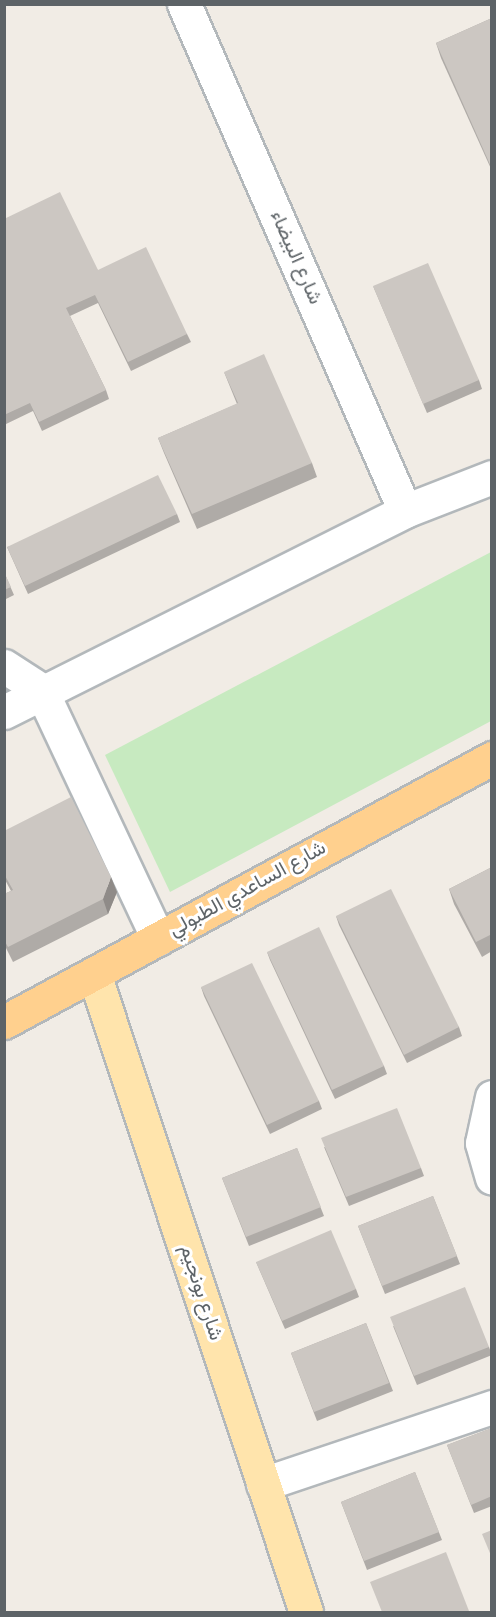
<!DOCTYPE html>
<html>
<head>
<meta charset="utf-8">
<style>
  body { margin:0 }
  #map { position:relative; width:496px; height:1617px; overflow:hidden; background:#f1ece5; font-family:Overpass,Vazirmatn,sans-serif }
  div>[style] { position:absolute }
  .green>* { inset:0; background:#c7eac0 }
  .roads { filter:drop-shadow(2px 0 #b3b8bb) drop-shadow(-2px 0 #b3b8bb) drop-shadow(0 2px #b3b8bb) drop-shadow(0 -2px #b3b8bb) }
  .minor>* { height:33px; margin:-16.5px; padding:0 16.5px; transform-origin:16.5px; border-radius:16.5px; background:#fff }
  .major>* { height:33px; margin:-16.5px; padding:0 16.5px; transform-origin:16.5px; border-radius:16.5px; background:#ffe4ac }
  .highway>* { height:33px; margin:-16.5px; padding:0 16.5px; transform-origin:16.5px; border-radius:16.5px; background:#ffd08e }
  .wall>* { inset:0; background:#afaba7 }
  .shaded-wall>* { inset:0; background:#8f8b88 }
  .building>* { inset:0; background:#ccc7c2 }
  span { translate:-50% -50%; white-space:nowrap; text-align:center; line-height:1.15; -webkit-text-stroke:6px #fff; paint-order:stroke }
  .street-label { font-size:20px; color:#5d6367 }
  .frame { position:absolute; inset:0; border:6px solid #5d6367; pointer-events:none }
</style>
</head>
<body>
<div id="map">
  <div class="green">
    <i style="clip-path:polygon(491px 552px,491px 721px,170px 892px,105px 755px)"></i>
  </div>
  <div class="roads">
    <div class="minor">
      <i style="left:184px;top:4px;width:553px;rotate:66.45deg"></i>
      <i style="left:4px;top:666px;width:44px;rotate:33deg"></i>
      <i style="left:41px;top:690px;width:275px;rotate:64.8deg"></i>
      <i style="left:4px;top:712px;width:449px;rotate:-26.6deg"></i>
      <i style="left:405px;top:511px;width:93px;rotate:-21.3deg"></i>
      <i style="left:492px;top:1097px;width:47px;rotate:102.3deg"></i>
      <i style="left:482px;top:1143px;width:36px;rotate:74deg"></i>
      <i style="left:263px;top:1484px;width:242px;rotate:-18.6deg"></i>
    </div>
    <div class="major">
      <i style="left:94px;top:974px;width:672px;rotate:71.62deg"></i>
    </div>
    <div class="highway">
      <i style="left:4px;top:1022px;width:555px;rotate:-28.41deg"></i>
    </div>
  </div>
  <div class="wall">
    <i style="clip-path:polygon(492px 18px,492px 171px,441px 58px,436px 43px)"></i>
    <i style="clip-path:polygon(4px 219px,98px 270px,187px 334px,191px 342px,131px 371px,98px 303px,70px 316px,106px 390px,109px 399px,42px 431px,33px 411px,4px 425px)"></i>
    <i style="clip-path:polygon(373px 286px,479px 380px,482px 389px,427px 413px)"></i>
    <i style="clip-path:polygon(224px 372px,312px 463px,317px 477px,197px 529px,164px 453px,158px 438px,237px 404px)"></i>
    <i style="clip-path:polygon(177px 514px,180px 522px,28px 594px,7px 547px)"></i>
    <i style="clip-path:polygon(4px 572px,14px 595px,4px 600px)"></i>
    <i style="clip-path:polygon(4px 831px,117px 892px,108px 914px,13px 962px,4px 944px,4px 894px,11px 891px,4px 878px)"></i>
    <i style="clip-path:polygon(492px 867px,492px 951px,482px 957px,454px 904px,449px 889px)"></i>
    <i style="clip-path:polygon(336px 916px,459px 1027px,462px 1036px,407px 1063px,339px 925px)"></i>
    <i style="clip-path:polygon(267px 952px,384px 1066px,387px 1074px,335px 1099px,270px 960px)"></i>
    <i style="clip-path:polygon(201px 987px,319px 1101px,322px 1109px,270px 1134px,204px 996px)"></i>
    <i style="clip-path:polygon(324px 1147px,421px 1168px,424px 1176px,349px 1206px)"></i>
    <i style="clip-path:polygon(297px 1148px,324px 1216px,249px 1246px,222px 1178px)"></i>
    <i style="clip-path:polygon(433px 1196px,460px 1264px,385px 1294px,358px 1226px)"></i>
    <i style="clip-path:polygon(256px 1262px,356px 1289px,359px 1297px,285px 1329px)"></i>
    <i style="clip-path:polygon(366px 1323px,393px 1391px,317px 1421px,291px 1353px)"></i>
    <i style="clip-path:polygon(393px 1326px,489px 1347px,492px 1355px,417px 1385px)"></i>
    <i style="clip-path:polygon(492px 1428px,492px 1506px,474px 1513px,447px 1445px)"></i>
    <i style="clip-path:polygon(415px 1472px,442px 1540px,367px 1570px,341px 1502px)"></i>
  </div>
  <div class="shaded-wall">
    <i style="clip-path:polygon(111px 877px,117px 892px,108px 914px,103px 899px)"></i>
  </div>
  <div class="building">
    <i style="clip-path:polygon(492px 18px,492px 169px,436px 43px)"></i>
    <i style="clip-path:polygon(60px 192px,98px 270px,146px 247px,187px 334px,128px 362px,95px 295px,66px 308px,106px 390px,39px 422px,30px 403px,4px 415px,4px 219px)"></i>
    <i style="clip-path:polygon(428px 263px,479px 380px,423px 404px,373px 286px)"></i>
    <i style="clip-path:polygon(264px 354px,312px 463px,192px 514px,158px 438px,238px 403px,224px 372px)"></i>
    <i style="clip-path:polygon(158px 475px,177px 514px,25px 586px,7px 547px)"></i>
    <i style="clip-path:polygon(4px 572px,11px 587px,4px 590px)"></i>
    <i style="clip-path:polygon(71px 797px,111px 877px,103px 899px,8px 947px,4px 940px,4px 894px,13px 890px,4px 874px,4px 831px)"></i>
    <i style="clip-path:polygon(492px 867px,492px 934px,476px 942px,449px 889px)"></i>
    <i style="clip-path:polygon(391px 889px,459px 1027px,404px 1055px,336px 916px)"></i>
    <i style="clip-path:polygon(319px 927px,384px 1066px,332px 1090px,267px 952px)"></i>
    <i style="clip-path:polygon(252px 963px,319px 1101px,267px 1125px,201px 987px)"></i>
    <i style="clip-path:polygon(397px 1108px,421px 1168px,346px 1197px,321px 1138px)"></i>
    <i style="clip-path:polygon(297px 1148px,321px 1207px,246px 1237px,222px 1178px)"></i>
    <i style="clip-path:polygon(433px 1196px,457px 1256px,382px 1286px,358px 1226px)"></i>
    <i style="clip-path:polygon(331px 1230px,356px 1289px,282px 1321px,256px 1262px)"></i>
    <i style="clip-path:polygon(465px 1287px,489px 1347px,414px 1376px,390px 1317px)"></i>
    <i style="clip-path:polygon(366px 1323px,389px 1383px,314px 1412px,291px 1353px)"></i>
    <i style="clip-path:polygon(492px 1428px,492px 1496px,471px 1505px,447px 1445px)"></i>
    <i style="clip-path:polygon(415px 1472px,439px 1532px,364px 1561px,341px 1502px)"></i>
    <i style="clip-path:polygon(492px 1530px,492px 1558px,482px 1534px)"></i>
    <i style="clip-path:polygon(446px 1552px,469px 1611px,465px 1612px,382px 1612px,370px 1582px)"></i>
  </div>
  <div class="street-label">
    <span style="left:295px;top:258px;rotate:66deg">شارع البيضاء</span>
    <span style="left:248px;top:890px;rotate:-29deg">شارع الساعدي الطبولي</span>
    <span style="left:200px;top:1293px;rotate:72deg">شارع بونجيم</span>
  </div>
  <div class="frame"></div>
</div>
</body>
</html>
